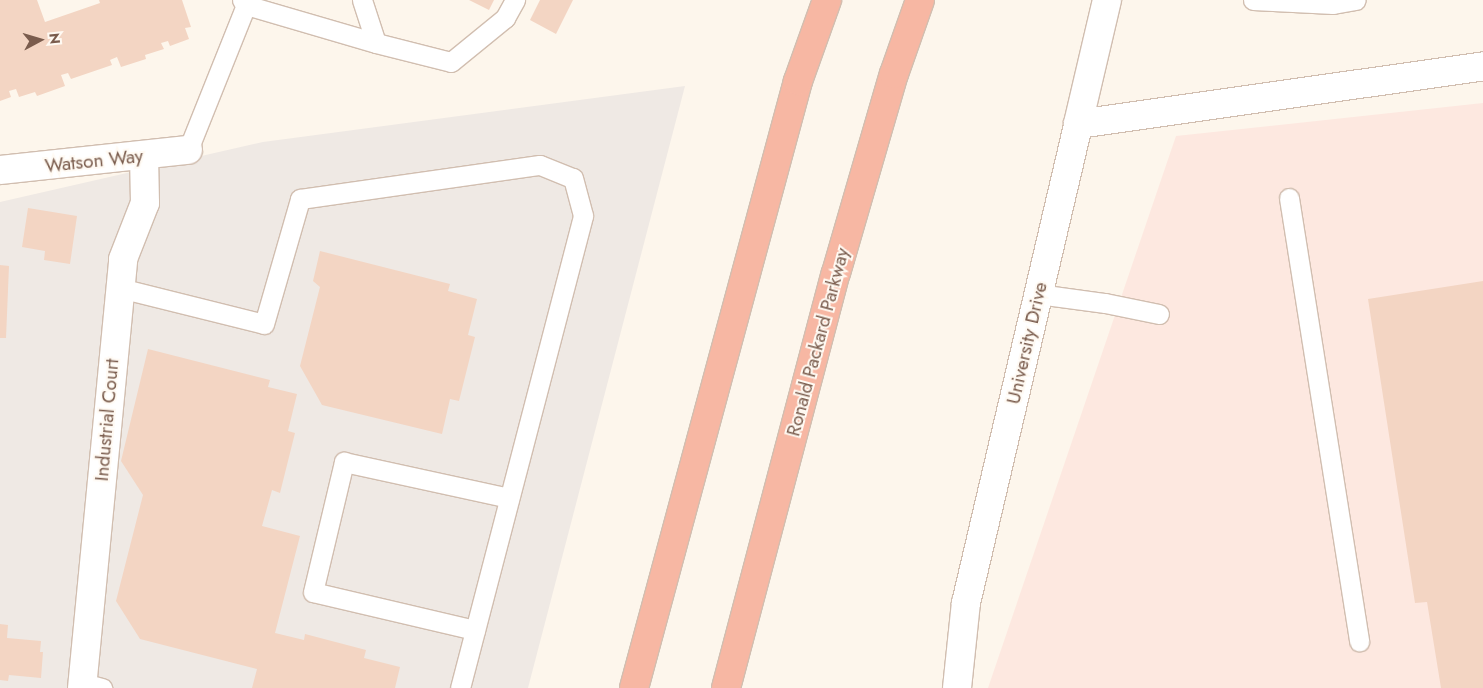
<!DOCTYPE html>
<html>
<head>
<meta charset="utf-8">
<style>
  body { margin:0 }
  #map { position:relative; width:1483px; height:688px; overflow:hidden; background:#fdf6ec; font-family:Jost,sans-serif }
  div>[style] { position:absolute }
  .commercial>* { inset:0; background:#fde8e0 }
  .industrial>* { inset:0; background:#efe9e4 }
  .building>* { inset:0; background:#f3d5c3 }
  .roads { filter:drop-shadow(1px 0 #d1beb0) drop-shadow(-1px 0 #d1beb0) drop-shadow(0 1px #d1beb0) drop-shadow(0 -1px #d1beb0) }
  .service>* { height:19px; margin:-9.5px; padding:0 9.5px; transform-origin:9.5px; border-radius:9.5px; background:#fff }
  .minor>* { height:28px; margin:-14px; padding:0 14px; transform-origin:14px; border-radius:14px; background:#fff }
  .tertiary>* { height:28px; margin:-14px; padding:0 14px; transform-origin:14px; border-radius:14px; background:#fff }
  .motorway>* { height:28px; margin:-14px; padding:0 14px; transform-origin:14px; border-radius:14px; background:#f7b7a3 }
  span { translate:-50% -50%; white-space:nowrap; text-align:center; line-height:1.15; -webkit-text-stroke:4px #fffaf3; paint-order:stroke }
  .street-label { font-size:19px; color:#7a5c4d }
  .north { position:absolute; left:15px; top:15px; width:50px; height:50px; -webkit-text-stroke:4px #fffaf3; paint-order:stroke; rotate:84deg; font-size:14px; font-weight:700; line-height:20px; text-align:center; color:#7a5c4d }
  .north::after { content:''; display:block; margin:auto; width:18px; height:22px; background:#7a5c4d; clip-path:polygon(50% 0,100% 100%,50% 72%,0 100%) }
</style>
</head>
<body>
<div id="map">
  <div class="commercial">
    <i style="clip-path:polygon(1483px 103px,1483px 688px,988px 688px,1176px 136px)"></i>
  </div>
  <div class="industrial">
    <i style="clip-path:polygon(685px 86px,528px 688px,0 688px,0 202px,263px 142px)"></i>
  </div>
  <div class="building">
    <i style="clip-path:polygon(0 0,37px 0,45px 22px,100px 3px,99px 0,182px 0,191px 27px,185px 28px,189px 39px,170px 46px,168px 41px,161px 43px,164px 49px,145px 55px,146px 59px,121px 67px,117px 57px,110px 60px,112px 65px,71px 79px,68px 73px,61px 75px,65px 86px,37px 96px,35px 92px,19px 97px,16px 89px,9px 91px,11px 97px,0 101px)"></i>
    <i style="clip-path:polygon(469px 0,494px 0,489px 10px)"></i>
    <i style="clip-path:polygon(540px 0,573px 0,556px 34px,530px 20px)"></i>
    <i style="clip-path:polygon(28px 208px,77px 216px,70px 264px,44px 260px,45px 251px,22px 247px)"></i>
    <i style="clip-path:polygon(320px 251px,450px 284px,448px 291px,477px 299px,468px 335px,475px 337px,459px 401px,450px 399px,442px 434px,322px 405px,300px 366px,320px 287px,313px 281px)"></i>
    <i style="clip-path:polygon(0 265px,9px 266px,6px 338px,0 338px)"></i>
    <i style="clip-path:polygon(1483px 281px,1483px 688px,1441px 688px,1427px 602px,1415px 603px,1368px 299px)"></i>
    <i style="clip-path:polygon(148px 349px,270px 380px,268px 387px,297px 394px,288px 431px,295px 433px,280px 493px,272px 490px,262px 526px,300px 536px,275px 633px,304px 640px,305px 634px,366px 650px,364px 658px,400px 667px,395px 688px,252px 688px,257px 669px,140px 639px,116px 601px,143px 495px,121px 461px)"></i>
    <i style="clip-path:polygon(0 624px,8px 625px,7px 638px,41px 641px,40px 652px,43px 652px,41px 678px,9px 675px,8px 681px,0 680px)"></i>
  </div>
  <div class="roads">
    <div class="service">
      <i style="left:242px;top:0;width:6px;rotate:51deg"></i>
      <i style="left:246px;top:5px;width:135px;rotate:16.3deg"></i>
      <i style="left:362px;top:0;width:45px;rotate:72deg"></i>
      <i style="left:376px;top:43px;width:77px;rotate:14.2deg"></i>
      <i style="left:451px;top:62px;width:70px;rotate:-39.2deg"></i>
      <i style="left:505px;top:18px;width:21px;rotate:-61deg"></i>
      <i style="left:1253px;top:0;width:80px;rotate:2.9deg"></i>
      <i style="left:1333px;top:4px;width:23px;rotate:-10deg"></i>
      <i style="left:188px;top:150px;width:156px;rotate:-68.2deg"></i>
      <i style="left:1289px;top:198px;width:449px;rotate:81deg"></i>
      <i style="left:120px;top:288px;width:148px;rotate:14deg"></i>
      <i style="left:264px;top:324px;width:130px;rotate:-73.9deg"></i>
      <i style="left:300px;top:199px;width:242px;rotate:-8.1deg"></i>
      <i style="left:540px;top:165px;width:35px;rotate:22deg"></i>
      <i style="left:573px;top:178px;width:39px;rotate:75deg"></i>
      <i style="left:583px;top:216px;width:488px;rotate:104.6deg"></i>
      <i style="left:1038px;top:294px;width:68px;rotate:7.7deg"></i>
      <i style="left:1105px;top:303px;width:55px;rotate:11.5deg"></i>
      <i style="left:475px;top:630px;width:166px;rotate:-166.8deg"></i>
      <i style="left:313px;top:592px;width:134px;rotate:-76.6deg"></i>
      <i style="left:344px;top:462px;width:169px;rotate:12.3deg"></i>
      <i style="left:83px;top:683px;width:20px;rotate:15deg"></i>
    </div>
    <div class="minor">
      <i style="left:1107px;top:0;width:127px;rotate:103.2deg"></i>
      <i style="left:1078px;top:124px;width:409px;rotate:-8.1deg"></i>
      <i style="left:0;top:170px;width:189px;rotate:-6.1deg"></i>
      <i style="left:82px;top:688px;width:431px;rotate:-84.5deg"></i>
      <i style="left:123px;top:259px;width:60px;rotate:-68.6deg"></i>
      <i style="left:145px;top:203px;width:47px;rotate:-91.2deg"></i>
    </div>
    <div class="tertiary">
      <i style="left:957px;top:688px;width:85px;rotate:-84deg"></i>
      <i style="left:966px;top:603px;width:492px;rotate:-76.8deg"></i>
    </div>
    <div class="motorway">
      <i style="left:634px;top:688px;width:629px;rotate:-74.88deg"></i>
      <i style="left:798px;top:81px;width:86px;rotate:-70.3deg"></i>
      <i style="left:726px;top:688px;width:429px;rotate:-75.2deg"></i>
      <i style="left:836px;top:273px;width:207px;rotate:-73.8deg"></i>
      <i style="left:894px;top:74px;width:78px;rotate:-70.6deg"></i>
    </div>
  </div>
  <div class="street-label">
    <span style="left:94px;top:161px;rotate:-6deg">Watson Way</span>
    <span style="left:818px;top:342px;rotate:-75deg">Ronald Packard Parkway</span>
    <span style="left:1027px;top:343px;rotate:-77deg">University Drive</span>
    <span style="left:107px;top:420px;rotate:-85deg">Industrial Court</span>
  </div>
  <div class="north">N</div>
</div>
</body>
</html>
